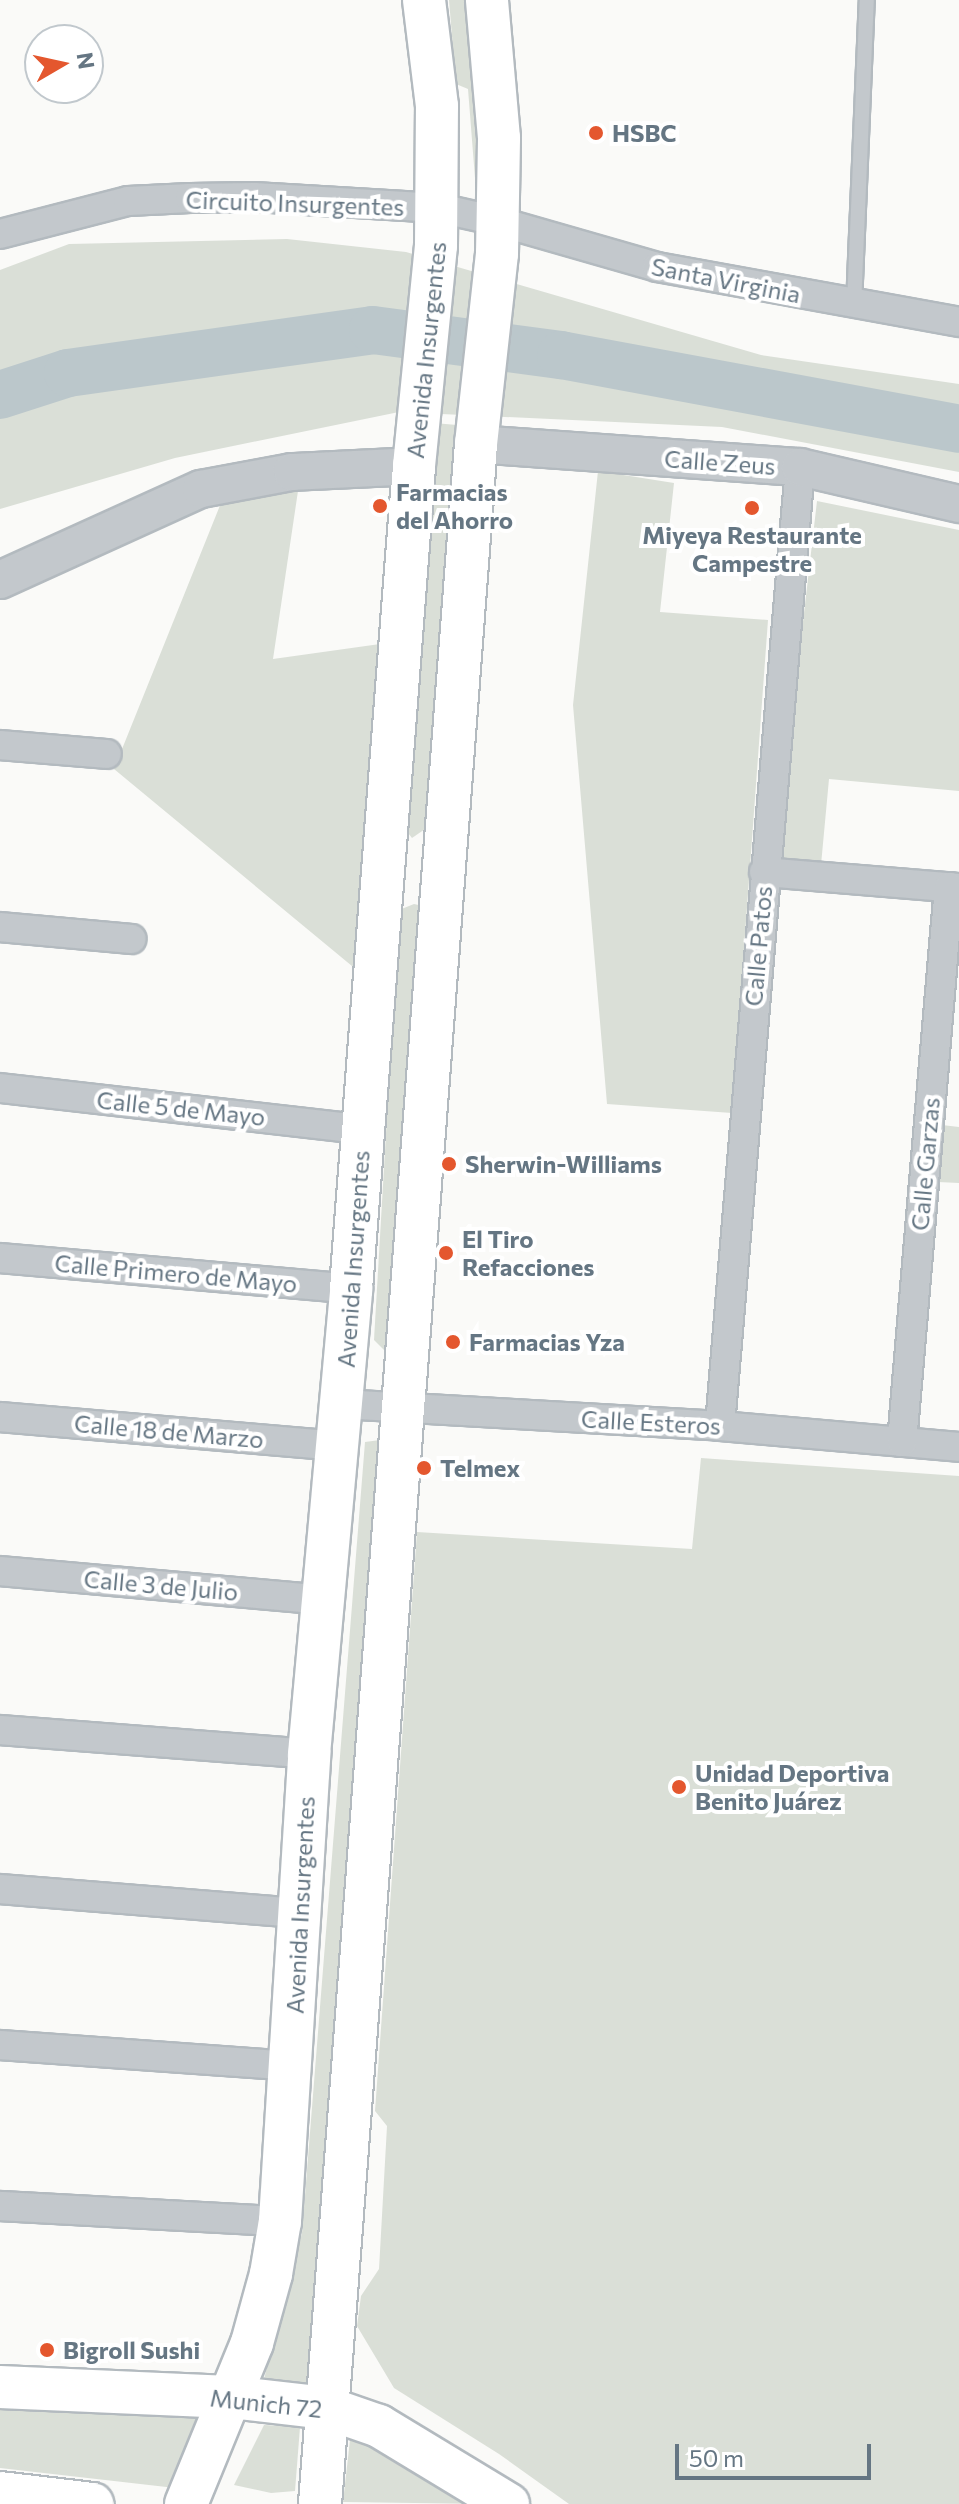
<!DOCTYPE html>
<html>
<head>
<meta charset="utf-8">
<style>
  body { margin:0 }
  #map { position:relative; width:959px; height:2504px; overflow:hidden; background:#fafaf8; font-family:Commissioner,sans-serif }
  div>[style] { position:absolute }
  .green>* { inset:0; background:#dadfd7 }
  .river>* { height:48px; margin:-24px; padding:0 24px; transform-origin:24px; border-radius:24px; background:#bbc7cb }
  .roads { filter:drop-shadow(2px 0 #b3babf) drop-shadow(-2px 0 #b3babf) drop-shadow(0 2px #b3babf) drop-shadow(0 -2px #b3babf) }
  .service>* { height:14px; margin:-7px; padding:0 7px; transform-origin:7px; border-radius:7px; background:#c3c8cc }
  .minor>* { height:28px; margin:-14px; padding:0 14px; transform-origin:14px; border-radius:14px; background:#c3c8cc }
  .tertiary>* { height:36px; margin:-18px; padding:0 18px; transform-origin:18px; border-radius:18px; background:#c3c8cc }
  .secondary>* { height:42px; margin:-21px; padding:0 21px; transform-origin:21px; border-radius:21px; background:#fff }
  .dots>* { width:22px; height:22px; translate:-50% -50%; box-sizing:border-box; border:4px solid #fff; border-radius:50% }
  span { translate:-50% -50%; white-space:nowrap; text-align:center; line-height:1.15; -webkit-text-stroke:8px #fff; paint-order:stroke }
  .poi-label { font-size:24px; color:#657683; font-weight:700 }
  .left { translate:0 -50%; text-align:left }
  .street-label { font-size:24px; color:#657683 }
  .north { position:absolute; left:24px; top:24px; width:80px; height:80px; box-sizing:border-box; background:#fff; border:2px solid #c1c8cd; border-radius:50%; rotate:81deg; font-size:22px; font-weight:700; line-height:32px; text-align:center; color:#657683 }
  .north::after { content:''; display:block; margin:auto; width:28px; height:36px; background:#e4572e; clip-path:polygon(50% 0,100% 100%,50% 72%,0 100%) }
  .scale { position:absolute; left:675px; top:2444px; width:196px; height:36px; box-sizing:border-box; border:4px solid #657683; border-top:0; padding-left:10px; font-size:24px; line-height:28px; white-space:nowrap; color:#657683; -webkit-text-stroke:6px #fff; paint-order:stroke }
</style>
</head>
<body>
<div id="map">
  <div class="green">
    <i style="clip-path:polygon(449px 0,486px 0,490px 187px,476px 191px,468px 89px,456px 84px)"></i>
    <i style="clip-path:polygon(287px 239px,406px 252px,761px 355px,959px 384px,959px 472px,722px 427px,399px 412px,175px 458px,0 509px,0 270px,69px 244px)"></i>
    <i style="clip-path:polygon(434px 423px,457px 425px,428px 827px,412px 838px,401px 824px)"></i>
    <i style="clip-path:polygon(598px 471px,674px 483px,660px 612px,768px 620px,732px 1113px,607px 1104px,573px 705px)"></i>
    <i style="clip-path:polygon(298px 491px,273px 659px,380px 644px,358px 971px,114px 769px,225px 493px)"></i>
    <i style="clip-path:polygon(817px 501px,959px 530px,959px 791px,829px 779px,821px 865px,775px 863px)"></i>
    <i style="clip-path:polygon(414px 904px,432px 908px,388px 1354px,374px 1340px,399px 910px)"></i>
    <i style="clip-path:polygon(942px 1125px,959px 1127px,959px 1183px,938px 1182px)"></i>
    <i style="clip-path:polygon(380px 1440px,315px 2386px,264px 2379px,302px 2233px,365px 1442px)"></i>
    <i style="clip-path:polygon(701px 1458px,959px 1476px,959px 2504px,569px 2504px,499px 2454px,394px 2388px,357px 2326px,361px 2296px,379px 2269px,387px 2126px,375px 2111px,417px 1532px,692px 1549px)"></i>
    <i style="clip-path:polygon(0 2396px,215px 2406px,184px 2489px,0 2468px)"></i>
    <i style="clip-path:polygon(264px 2425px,300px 2427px,295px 2491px,271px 2493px,234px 2485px)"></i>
    <i style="clip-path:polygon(351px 2431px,486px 2504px,343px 2502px)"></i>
  </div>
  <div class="river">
    <i style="left:0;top:395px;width:71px;rotate:-17.9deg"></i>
    <i style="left:68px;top:373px;width:308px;rotate:-8deg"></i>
    <i style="left:373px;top:330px;width:190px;rotate:7.6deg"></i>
    <i style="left:561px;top:355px;width:405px;rotate:10.5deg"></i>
  </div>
  <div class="roads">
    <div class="service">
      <i style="left:854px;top:305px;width:305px;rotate:-87.6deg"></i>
    </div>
    <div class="minor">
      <i style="left:0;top:234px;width:132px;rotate:-14.5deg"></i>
      <i style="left:128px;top:201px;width:62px;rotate:-2.8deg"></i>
      <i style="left:190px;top:198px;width:64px;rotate:-0.9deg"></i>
      <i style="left:254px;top:197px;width:185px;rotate:3.4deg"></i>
      <i style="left:439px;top:208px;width:59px;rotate:12.6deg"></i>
      <i style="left:497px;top:221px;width:166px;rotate:16deg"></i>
      <i style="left:657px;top:267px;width:307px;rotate:10.3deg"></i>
      <i style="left:0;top:745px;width:107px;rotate:4.8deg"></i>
      <i style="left:764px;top:872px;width:196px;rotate:4.7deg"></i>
      <i style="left:0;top:927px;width:132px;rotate:5.2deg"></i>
      <i style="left:0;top:1088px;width:364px;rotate:6.5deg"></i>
      <i style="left:0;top:1258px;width:352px;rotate:5deg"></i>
      <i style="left:342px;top:1404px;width:379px;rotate:3.3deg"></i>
      <i style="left:720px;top:1426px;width:240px;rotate:5deg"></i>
      <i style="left:0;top:1417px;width:338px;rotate:4.9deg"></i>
      <i style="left:720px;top:1426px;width:962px;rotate:-85.23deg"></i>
      <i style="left:902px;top:1442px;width:557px;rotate:-85.16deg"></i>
      <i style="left:0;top:1571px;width:324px;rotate:5.1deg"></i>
      <i style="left:0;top:1730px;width:310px;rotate:4.4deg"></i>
      <i style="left:0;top:1889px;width:300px;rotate:4.6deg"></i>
      <i style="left:0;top:2045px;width:292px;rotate:4.1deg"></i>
      <i style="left:0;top:2206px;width:280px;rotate:3.1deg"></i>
    </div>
    <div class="tertiary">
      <i style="left:476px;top:444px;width:325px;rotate:4.1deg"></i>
      <i style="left:800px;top:467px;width:163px;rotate:13.1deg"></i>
      <i style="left:0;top:580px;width:221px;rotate:-24.4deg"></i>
      <i style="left:201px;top:489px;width:93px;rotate:-10.6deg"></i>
      <i style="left:292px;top:472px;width:122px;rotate:-2.8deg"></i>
    </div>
    <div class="secondary">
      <i style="left:0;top:2387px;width:230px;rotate:2.5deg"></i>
      <i style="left:230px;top:2397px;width:98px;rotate:6.5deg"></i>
      <i style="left:327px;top:2408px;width:55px;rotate:19.1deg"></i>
      <i style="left:379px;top:2426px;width:151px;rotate:31.2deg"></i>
      <i style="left:0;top:2493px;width:93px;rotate:6.8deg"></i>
      <i style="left:186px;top:2504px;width:174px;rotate:-67.7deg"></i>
      <i style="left:252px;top:2343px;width:72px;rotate:-74.6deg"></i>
      <i style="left:271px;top:2274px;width:54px;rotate:-80.4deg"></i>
      <i style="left:280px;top:2221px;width:468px;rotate:-86.4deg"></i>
      <i style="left:309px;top:1754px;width:467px;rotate:-84.8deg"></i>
      <i style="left:351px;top:1289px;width:825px;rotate:-85.62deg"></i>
      <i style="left:414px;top:466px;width:221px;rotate:-84.3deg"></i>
      <i style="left:436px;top:246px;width:140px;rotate:-89.6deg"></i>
      <i style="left:437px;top:106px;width:107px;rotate:-97deg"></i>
      <i style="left:320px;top:2504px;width:2066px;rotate:-85.67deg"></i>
      <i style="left:476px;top:444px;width:191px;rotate:-83.7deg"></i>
      <i style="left:497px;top:254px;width:116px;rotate:-89deg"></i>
      <i style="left:499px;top:138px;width:139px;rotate:-95deg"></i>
    </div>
  </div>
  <div class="dots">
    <i style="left:596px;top:133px;background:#e4572e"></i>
    <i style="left:380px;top:506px;background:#e4572e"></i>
    <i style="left:752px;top:508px;background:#e4572e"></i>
    <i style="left:449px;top:1164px;background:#e4572e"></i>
    <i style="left:446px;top:1253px;background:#e4572e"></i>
    <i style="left:453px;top:1342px;background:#e4572e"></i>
    <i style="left:424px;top:1468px;background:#e4572e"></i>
    <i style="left:679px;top:1787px;background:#e4572e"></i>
    <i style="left:47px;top:2350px;background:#e4572e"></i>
  </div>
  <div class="poi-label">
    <span class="left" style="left:612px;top:133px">HSBC</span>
    <span class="left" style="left:396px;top:506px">Farmacias<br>del Ahorro</span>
    <span style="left:752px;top:549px">Miyeya Restaurante<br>Campestre</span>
    <span class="left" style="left:465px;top:1164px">Sherwin-Williams</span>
    <span class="left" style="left:462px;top:1253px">El Tiro<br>Refacciones</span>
    <span class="left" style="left:469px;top:1342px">Farmacias Yza</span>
    <span class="left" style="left:440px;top:1468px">Telmex</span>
    <span class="left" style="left:695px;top:1787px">Unidad Deportiva<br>Benito Juárez</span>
    <span class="left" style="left:63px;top:2350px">Bigroll Sushi</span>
  </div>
  <div class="street-label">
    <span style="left:295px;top:203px;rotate:2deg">Circuito Insurgentes</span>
    <span style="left:726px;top:280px;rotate:11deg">Santa Virginia</span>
    <span style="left:426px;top:350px;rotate:-84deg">Avenida Insurgentes</span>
    <span style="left:720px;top:462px;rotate:4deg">Calle Zeus</span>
    <span style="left:758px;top:946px;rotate:-85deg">Calle Patos</span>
    <span style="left:181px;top:1108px;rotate:6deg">Calle 5 de Mayo</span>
    <span style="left:925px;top:1164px;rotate:-85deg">Calle Garzas</span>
    <span style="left:353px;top:1259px;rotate:-86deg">Avenida Insurgentes</span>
    <span style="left:176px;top:1273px;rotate:5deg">Calle Primero de Mayo</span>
    <span style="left:651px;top:1422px;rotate:3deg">Calle Esteros</span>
    <span style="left:169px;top:1431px;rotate:5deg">Calle 18 de Marzo</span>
    <span style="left:161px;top:1585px;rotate:5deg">Calle 3 de Julio</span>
    <span style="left:300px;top:1905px;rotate:-87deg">Avenida Insurgentes</span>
    <span style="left:266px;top:2403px;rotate:6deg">Munich 72</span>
  </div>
  <div class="north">N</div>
  <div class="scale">50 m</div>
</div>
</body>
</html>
